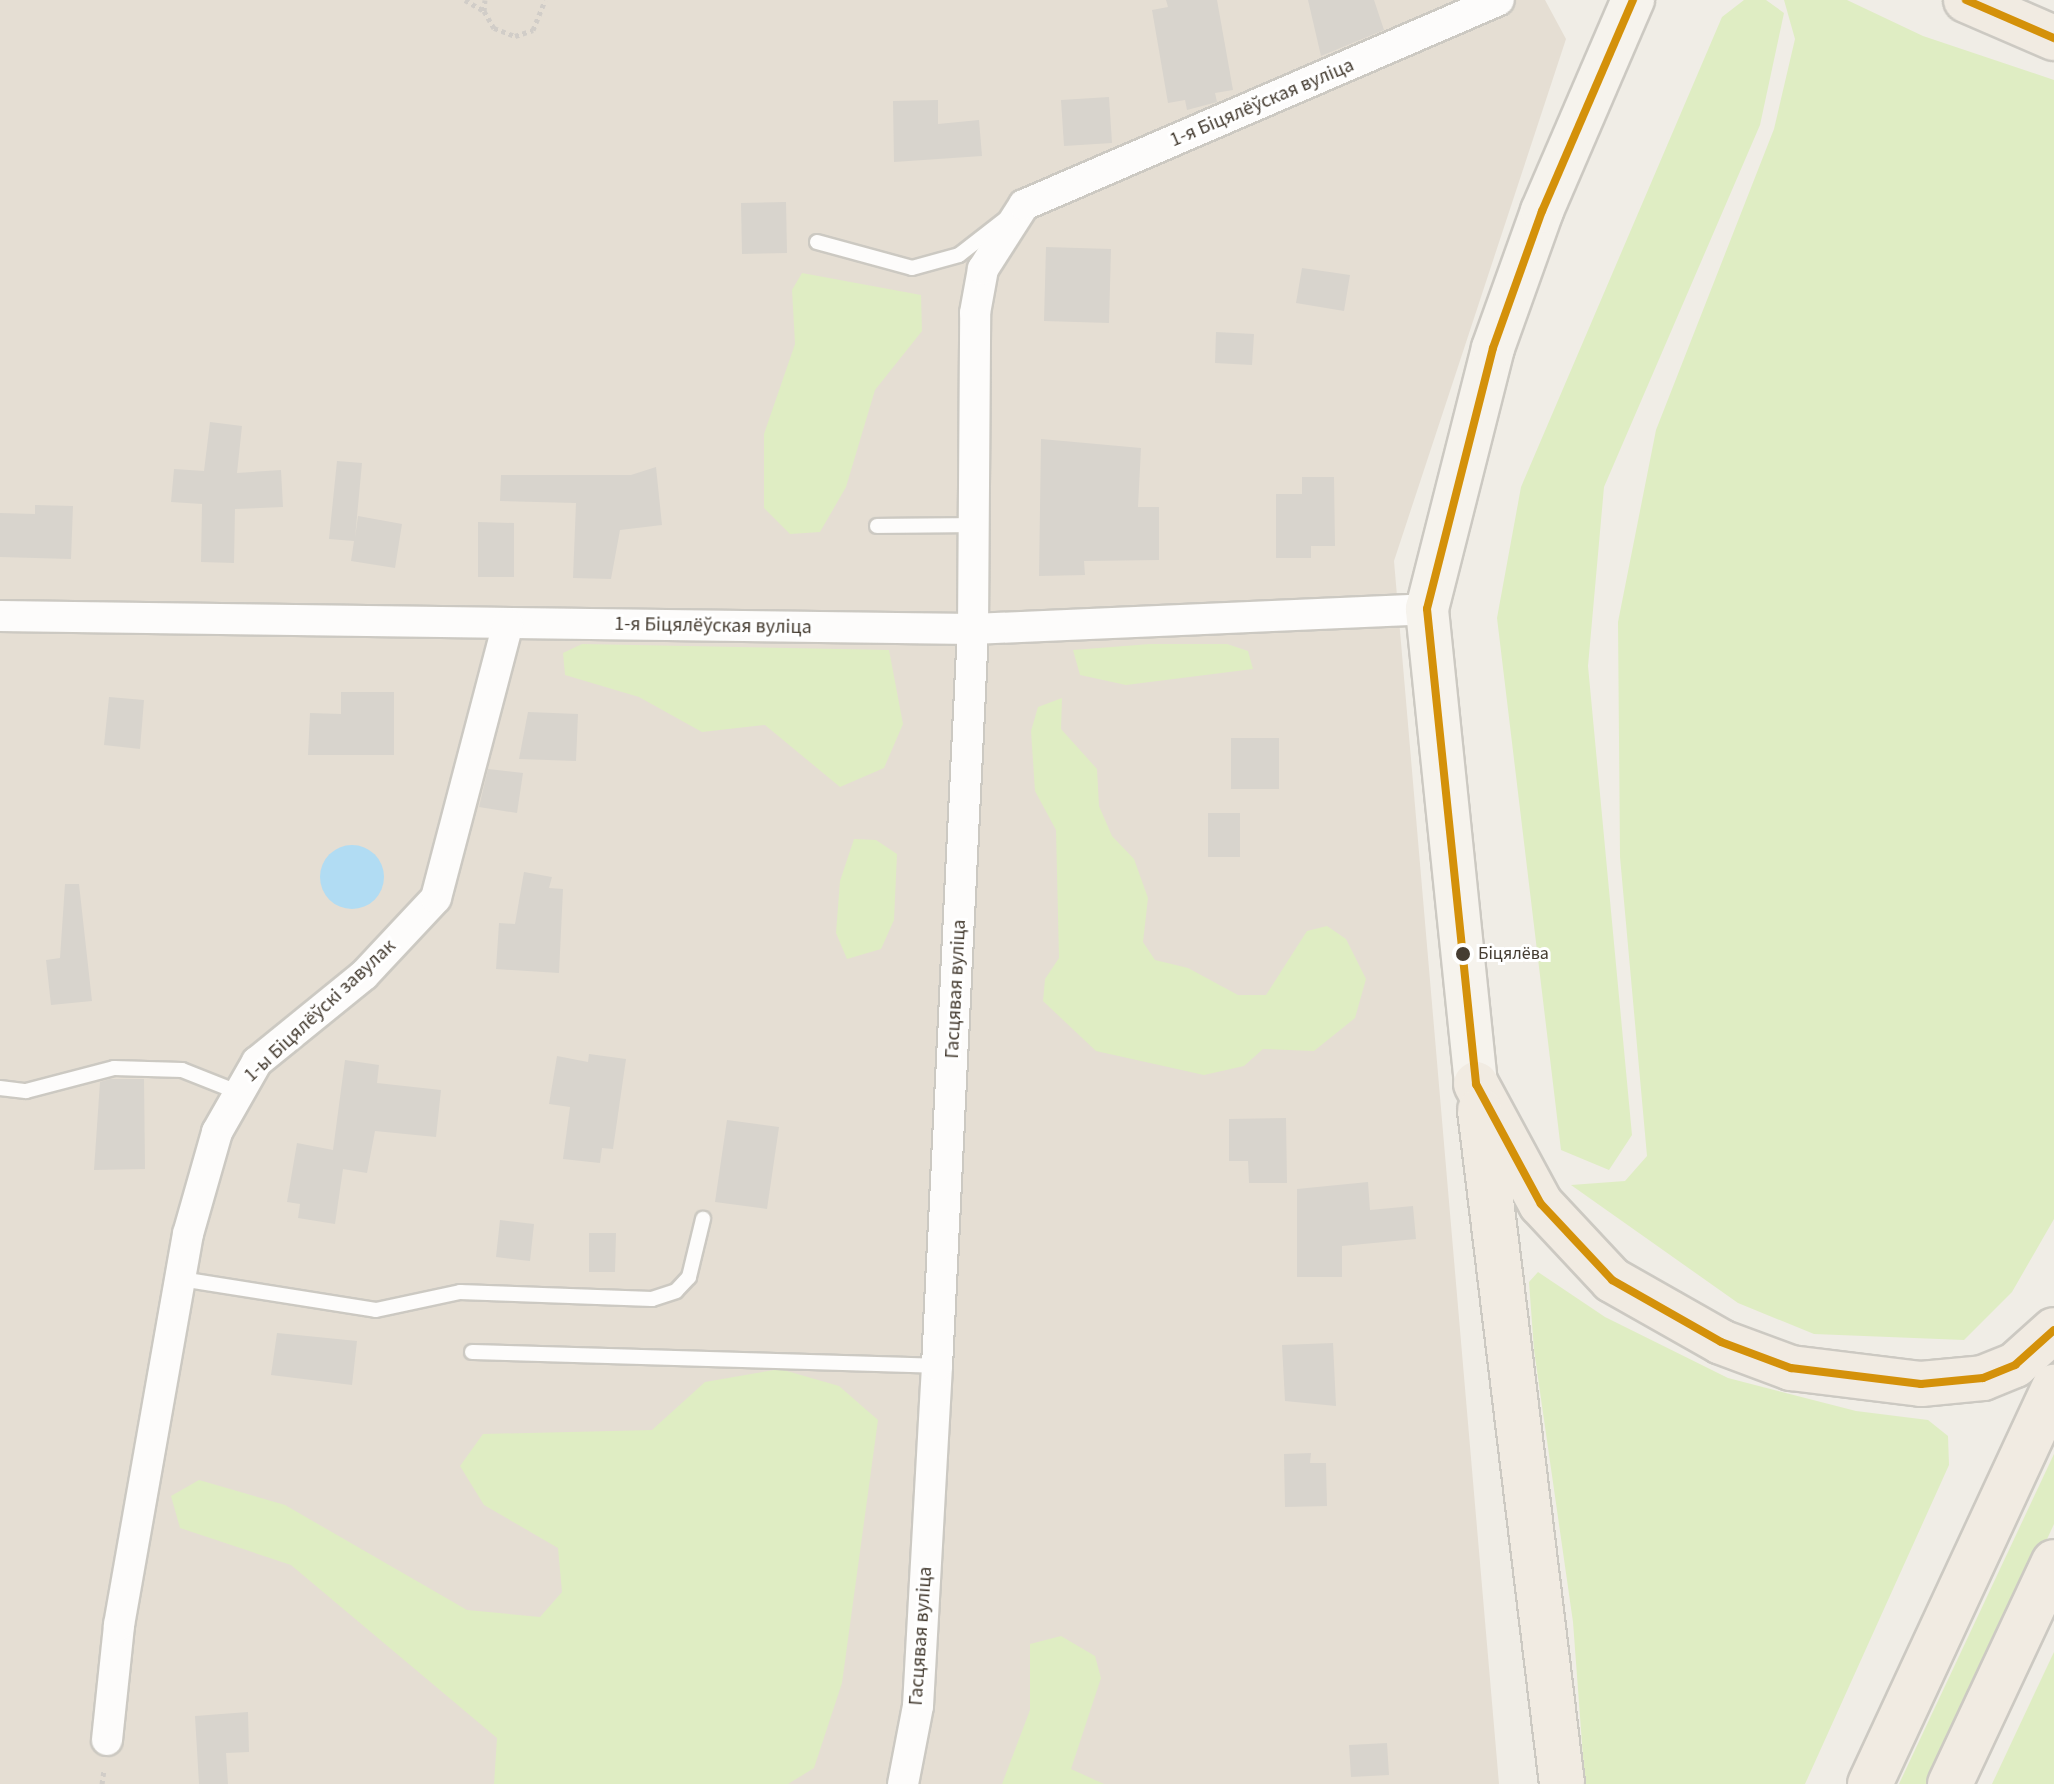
<!DOCTYPE html>
<html>
<head>
<meta charset="utf-8">
<style>
  body { margin:0 }
  #map { position:relative; width:2054px; height:1784px; overflow:hidden; background:#f0ede6; font-family:"Source Sans 3",sans-serif }
  div>[style] { position:absolute }
  .residential>* { inset:0; background:#e5ded3 }
  .green>* { inset:0; background:#dfedc3 }
  .water>* { inset:0; background:#b1dcf3 }
  .round { border-radius:50% }
  .building>* { inset:0; background:#d8d4cd }
  .path>* { height:5px; margin-top:-2.5px; transform-origin:0; background:repeating-linear-gradient(90deg,#d1cdc8 0 4px,transparent 0 8px) }
  .roads { filter:drop-shadow(2px 0 #ccc9c2) drop-shadow(-2px 0 #ccc9c2) drop-shadow(0 2px #ccc9c2) drop-shadow(0 -2px #ccc9c2) }
  .lane>* { height:14px; margin:-7px; padding:0 7px; transform-origin:7px; border-radius:7px; background:#fdfcfb }
  .street>* { height:30px; margin:-15px; padding:0 15px; transform-origin:15px; border-radius:15px; background:#fdfcfb }
  .secondary>* { height:42px; margin:-21px; padding:0 21px; transform-origin:21px; border-radius:21px; background:#f6f3ed }
  .primary>* { height:44px; margin:-22px; padding:0 22px; transform-origin:22px; border-radius:22px; background:#f1ebe2 }
  .bus-1>* { height:8px; margin:-4px; padding:0 4px; transform-origin:4px; border-radius:4px; background:#d4910a }
  .dots>* { width:22px; height:22px; translate:-50% -50%; box-sizing:border-box; border:4px solid #fff; border-radius:50% }
  span { translate:-50% -50%; white-space:nowrap; text-align:center; line-height:1.15; -webkit-text-stroke:6px #fff; paint-order:stroke }
  .bus-label { font-size:18px; color:#463d32 }
  .left { translate:0 -50%; text-align:left }
  .street-label { font-size:20px; color:#463d32 }
</style>
</head>
<body>
<div id="map">
  <div class="residential">
    <i style="clip-path:polygon(0 0,1545px 0,1566px 39px,1394px 561px,1499px 1784px,0 1784px)"></i>
  </div>
  <div class="green">
    <i style="clip-path:polygon(1744px 0,1766px 0,1784px 13px,1760px 125px,1604px 487px,1588px 666px,1632px 1135px,1609px 1170px,1561px 1150px,1497px 618px,1521px 487px,1722px 17px)"></i>
    <i style="clip-path:polygon(1784px 0,1847px 0,1923px 36px,2054px 80px,2054px 1219px,2012px 1292px,1964px 1340px,1814px 1334px,1738px 1303px,1571px 1185px,1625px 1181px,1647px 1156px,1620px 857px,1618px 622px,1656px 430px,1774px 129px,1795px 39px)"></i>
    <i style="clip-path:polygon(802px 273px,921px 295px,922px 331px,875px 390px,846px 487px,820px 532px,790px 534px,764px 508px,764px 434px,795px 344px,792px 290px)"></i>
    <i style="clip-path:polygon(582px 644px,889px 650px,903px 724px,884px 768px,840px 787px,765px 725px,702px 732px,639px 697px,565px 675px,563px 653px)"></i>
    <i style="clip-path:polygon(1150px 644px,1227px 644px,1248px 651px,1253px 669px,1126px 685px,1080px 675px,1073px 650px)"></i>
    <i style="clip-path:polygon(1062px 698px,1061px 729px,1097px 769px,1099px 806px,1112px 836px,1134px 859px,1148px 898px,1143px 942px,1155px 960px,1188px 968px,1238px 995px,1266px 995px,1307px 931px,1327px 926px,1346px 939px,1366px 979px,1355px 1018px,1314px 1051px,1263px 1049px,1244px 1066px,1204px 1075px,1096px 1051px,1043px 1001px,1045px 979px,1059px 958px,1056px 830px,1035px 791px,1031px 731px,1038px 707px)"></i>
    <i style="clip-path:polygon(854px 839px,876px 840px,897px 854px,894px 920px,881px 949px,847px 959px,836px 933px,840px 881px)"></i>
    <i style="clip-path:polygon(1538px 1272px,1605px 1317px,1728px 1378px,1856px 1411px,1928px 1420px,1948px 1436px,1949px 1465px,1805px 1784px,1585px 1784px,1573px 1622px,1534px 1350px,1529px 1282px)"></i>
    <i style="clip-path:polygon(780px 1369px,839px 1386px,878px 1420px,842px 1683px,814px 1768px,788px 1784px,494px 1784px,497px 1738px,291px 1565px,180px 1528px,171px 1496px,199px 1480px,285px 1505px,467px 1610px,540px 1617px,562px 1592px,558px 1548px,484px 1505px,460px 1466px,483px 1434px,652px 1430px,705px 1382px)"></i>
    <i style="clip-path:polygon(2054px 1454px,2054px 1524px,1934px 1784px,1899px 1784px)"></i>
    <i style="clip-path:polygon(1061px 1636px,1095px 1656px,1101px 1678px,1071px 1769px,1104px 1784px,1002px 1784px,1030px 1710px,1030px 1644px)"></i>
    <i style="clip-path:polygon(2054px 1652px,2054px 1784px,1992px 1784px)"></i>
  </div>
  <div class="water">
    <i class="round" style="left:320px;top:845px;width:64px;height:64px"></i>
  </div>
  <div class="building">
    <i style="clip-path:polygon(1166px 0,1217px 0,1233px 90px,1215px 93px,1217px 102px,1187px 110px,1185px 100px,1168px 103px,1152px 10px,1168px 7px)"></i>
    <i style="clip-path:polygon(1308px 0,1374px 0,1384px 30px,1321px 56px)"></i>
    <i style="clip-path:polygon(1109px 97px,1112px 143px,1064px 146px,1061px 100px)"></i>
    <i style="clip-path:polygon(938px 100px,938px 124px,979px 120px,982px 156px,894px 162px,893px 101px)"></i>
    <i style="clip-path:polygon(786px 202px,787px 253px,742px 254px,741px 203px)"></i>
    <i style="clip-path:polygon(1046px 247px,1111px 249px,1109px 323px,1044px 321px)"></i>
    <i style="clip-path:polygon(1302px 268px,1350px 275px,1344px 311px,1296px 303px)"></i>
    <i style="clip-path:polygon(1216px 332px,1254px 334px,1252px 365px,1215px 363px)"></i>
    <i style="clip-path:polygon(210px 422px,242px 426px,237px 473px,281px 470px,283px 507px,235px 509px,234px 563px,201px 562px,202px 504px,171px 502px,174px 469px,204px 471px)"></i>
    <i style="clip-path:polygon(1041px 439px,1141px 448px,1138px 507px,1159px 507px,1159px 560px,1084px 561px,1085px 575px,1039px 576px)"></i>
    <i style="clip-path:polygon(337px 461px,362px 463px,355px 538px,358px 516px,402px 524px,395px 568px,351px 561px,354px 541px,329px 539px)"></i>
    <i style="clip-path:polygon(656px 467px,662px 525px,620px 530px,611px 579px,573px 578px,576px 503px,500px 501px,501px 475px,631px 475px)"></i>
    <i style="clip-path:polygon(1302px 477px,1334px 477px,1335px 546px,1311px 546px,1311px 558px,1276px 558px,1276px 494px,1302px 494px)"></i>
    <i style="clip-path:polygon(35px 505px,73px 506px,71px 559px,0 557px,0 513px,35px 514px)"></i>
    <i style="clip-path:polygon(478px 522px,514px 523px,514px 577px,478px 577px)"></i>
    <i style="clip-path:polygon(341px 692px,394px 692px,394px 755px,308px 755px,310px 713px,341px 714px)"></i>
    <i style="clip-path:polygon(109px 697px,144px 700px,140px 749px,104px 745px)"></i>
    <i style="clip-path:polygon(528px 712px,578px 714px,576px 761px,519px 759px)"></i>
    <i style="clip-path:polygon(1231px 738px,1279px 738px,1279px 789px,1231px 789px)"></i>
    <i style="clip-path:polygon(488px 769px,523px 773px,517px 813px,479px 807px)"></i>
    <i style="clip-path:polygon(1208px 813px,1240px 813px,1240px 857px,1208px 857px)"></i>
    <i style="clip-path:polygon(524px 872px,552px 877px,549px 888px,563px 889px,559px 973px,496px 969px,499px 923px,515px 924px)"></i>
    <i style="clip-path:polygon(65px 884px,79px 884px,92px 1001px,51px 1005px,46px 960px,60px 958px)"></i>
    <i style="clip-path:polygon(589px 1054px,626px 1059px,613px 1149px,602px 1148px,600px 1163px,563px 1159px,570px 1107px,549px 1104px,557px 1056px,588px 1062px)"></i>
    <i style="clip-path:polygon(345px 1060px,379px 1065px,377px 1083px,441px 1090px,436px 1137px,375px 1131px,367px 1173px,343px 1169px,335px 1224px,298px 1218px,300px 1204px,287px 1202px,297px 1143px,333px 1150px)"></i>
    <i style="clip-path:polygon(110px 1079px,144px 1079px,145px 1169px,94px 1170px,100px 1082px)"></i>
    <i style="clip-path:polygon(1286px 1118px,1287px 1183px,1249px 1183px,1248px 1161px,1229px 1161px,1229px 1119px)"></i>
    <i style="clip-path:polygon(727px 1120px,779px 1127px,767px 1209px,715px 1202px)"></i>
    <i style="clip-path:polygon(1368px 1182px,1370px 1210px,1413px 1206px,1416px 1239px,1342px 1246px,1342px 1277px,1297px 1277px,1297px 1189px)"></i>
    <i style="clip-path:polygon(500px 1220px,534px 1224px,530px 1261px,496px 1257px)"></i>
    <i style="clip-path:polygon(589px 1233px,616px 1233px,615px 1272px,589px 1272px)"></i>
    <i style="clip-path:polygon(277px 1333px,357px 1341px,352px 1385px,271px 1375px)"></i>
    <i style="clip-path:polygon(1333px 1343px,1336px 1406px,1285px 1401px,1282px 1345px)"></i>
    <i style="clip-path:polygon(1311px 1453px,1310px 1463px,1326px 1463px,1327px 1506px,1285px 1507px,1284px 1454px)"></i>
    <i style="clip-path:polygon(248px 1712px,249px 1752px,226px 1753px,228px 1784px,199px 1784px,195px 1716px)"></i>
    <i style="clip-path:polygon(1387px 1743px,1389px 1775px,1351px 1777px,1349px 1745px)"></i>
  </div>
  <div class="path">
    <i style="left:465px;top:0;width:22px;rotate:30deg"></i>
    <i style="left:484px;top:11px;width:20px;rotate:60deg"></i>
    <i style="left:494px;top:28px;width:22px;rotate:21deg"></i>
    <i style="left:515px;top:36px;width:19px;rotate:-18deg"></i>
    <i style="left:533px;top:30px;width:32px;rotate:-68deg"></i>
    <i style="left:484px;top:11px;width:11px;rotate:-85deg"></i>
    <i style="left:102px;top:1784px;width:15px;rotate:-82deg"></i>
  </div>
  <div class="roads">
    <div class="lane">
      <i style="left:817px;top:242px;width:98px;rotate:15.3deg"></i>
      <i style="left:912px;top:268px;width:49px;rotate:-15.5deg"></i>
      <i style="left:959px;top:255px;width:57px;rotate:-37.9deg"></i>
      <i style="left:877px;top:526px;width:97px;rotate:-0.6deg"></i>
      <i style="left:0;top:1088px;width:26px;rotate:7deg"></i>
      <i style="left:26px;top:1091px;width:91px;rotate:-14.6deg"></i>
      <i style="left:114px;top:1068px;width:68px;rotate:1.7deg"></i>
      <i style="left:182px;top:1070px;width:57px;rotate:21.6deg"></i>
      <i style="left:181px;top:1279px;width:197px;rotate:9deg"></i>
      <i style="left:376px;top:1310px;width:86px;rotate:-12.1deg"></i>
      <i style="left:460px;top:1292px;width:192px;rotate:2.1deg"></i>
      <i style="left:652px;top:1299px;width:25px;rotate:-18deg"></i>
      <i style="left:676px;top:1291px;width:19px;rotate:-47deg"></i>
      <i style="left:689px;top:1277px;width:60px;rotate:-76.4deg"></i>
      <i style="left:472px;top:1352px;width:465px;rotate:1.7deg"></i>
    </div>
    <div class="street">
      <i style="left:0;top:616px;width:973px;rotate:0.77deg"></i>
      <i style="left:973px;top:629px;width:454px;rotate:-2.5deg"></i>
      <i style="left:107px;top:1740px;width:116px;rotate:-84deg"></i>
      <i style="left:119px;top:1625px;width:397px;rotate:-80deg"></i>
      <i style="left:188px;top:1234px;width:106px;rotate:-74.1deg"></i>
      <i style="left:217px;top:1132px;width:81px;rotate:-60.3deg"></i>
      <i style="left:257px;top:1062px;width:138px;rotate:-39.1deg"></i>
      <i style="left:364px;top:975px;width:105px;rotate:-46.9deg"></i>
      <i style="left:436px;top:898px;width:283px;rotate:-75.3deg"></i>
      <i style="left:903px;top:1784px;width:79px;rotate:-79.1deg"></i>
      <i style="left:918px;top:1706px;width:341px;rotate:-86.8deg"></i>
      <i style="left:937px;top:1366px;width:738px;rotate:-87.2deg"></i>
      <i style="left:973px;top:629px;width:316px;rotate:-89.6deg"></i>
      <i style="left:975px;top:313px;width:45px;rotate:-79.7deg"></i>
      <i style="left:983px;top:269px;width:76px;rotate:-57.4deg"></i>
      <i style="left:1024px;top:205px;width:517px;rotate:-23.34deg"></i>
    </div>
    <div class="secondary">
      <i style="left:1476px;top:1084px;width:478px;rotate:-95.9deg"></i>
      <i style="left:1427px;top:609px;width:269px;rotate:-75.8deg"></i>
      <i style="left:1493px;top:348px;width:145px;rotate:-70.3deg"></i>
      <i style="left:1542px;top:211px;width:230px;rotate:-66.7deg"></i>
    </div>
    <div class="primary">
      <i style="left:1966px;top:0;width:96px;rotate:23.4deg"></i>
      <i style="left:1476px;top:1084px;width:136px;rotate:61.6deg"></i>
      <i style="left:1541px;top:1204px;width:104px;rotate:46.9deg"></i>
      <i style="left:1612px;top:1280px;width:125px;rotate:29.6deg"></i>
      <i style="left:1721px;top:1342px;width:75px;rotate:20.4deg"></i>
      <i style="left:1791px;top:1368px;width:131px;rotate:7deg"></i>
      <i style="left:1921px;top:1384px;width:62px;rotate:-5.5deg"></i>
      <i style="left:1983px;top:1378px;width:35px;rotate:-22deg"></i>
      <i style="left:2015px;top:1365px;width:52px;rotate:-41.9deg"></i>
      <i style="left:1480px;top:1110px;width:679px;rotate:83.06deg"></i>
      <i style="left:1870px;top:1784px;width:438px;rotate:-65.1deg"></i>
      <i style="left:1950px;top:1784px;width:245px;rotate:-64.9deg"></i>
    </div>
  </div>
  <div class="bus-1">
    <i style="left:1633px;top:0;width:230px;rotate:113.3deg"></i>
    <i style="left:1542px;top:211px;width:145px;rotate:109.7deg"></i>
    <i style="left:1493px;top:348px;width:269px;rotate:104.2deg"></i>
    <i style="left:1427px;top:609px;width:478px;rotate:84.1deg"></i>
    <i style="left:1476px;top:1084px;width:136px;rotate:61.6deg"></i>
    <i style="left:1541px;top:1204px;width:104px;rotate:46.9deg"></i>
    <i style="left:1612px;top:1280px;width:125px;rotate:29.6deg"></i>
    <i style="left:1721px;top:1342px;width:75px;rotate:20.4deg"></i>
    <i style="left:1791px;top:1368px;width:131px;rotate:7deg"></i>
    <i style="left:1921px;top:1384px;width:62px;rotate:-5.5deg"></i>
    <i style="left:1983px;top:1378px;width:35px;rotate:-22deg"></i>
    <i style="left:2015px;top:1365px;width:52px;rotate:-41.9deg"></i>
    <i style="left:1966px;top:0;width:96px;rotate:23.4deg"></i>
  </div>
  <div class="dots">
    <i style="left:1463px;top:954px;background:#463d32"></i>
  </div>
  <div class="bus-label">
    <span class="left" style="left:1478px;top:954px">Біцялёва</span>
  </div>
  <div class="street-label">
    <span style="left:1262px;top:103px;rotate:-23deg">1-я Біцялёўская вуліца</span>
    <span style="left:713px;top:626px;rotate:1deg">1-я Біцялёўская вуліца</span>
    <span style="left:956px;top:989px;rotate:-87deg">Гасцявая вуліца</span>
    <span style="left:320px;top:1011px;rotate:-43deg">1-ы Біцялёўскі завулак</span>
    <span style="left:921px;top:1636px;rotate:-86deg">Гасцявая вуліца</span>
  </div>
</div>
</body>
</html>
